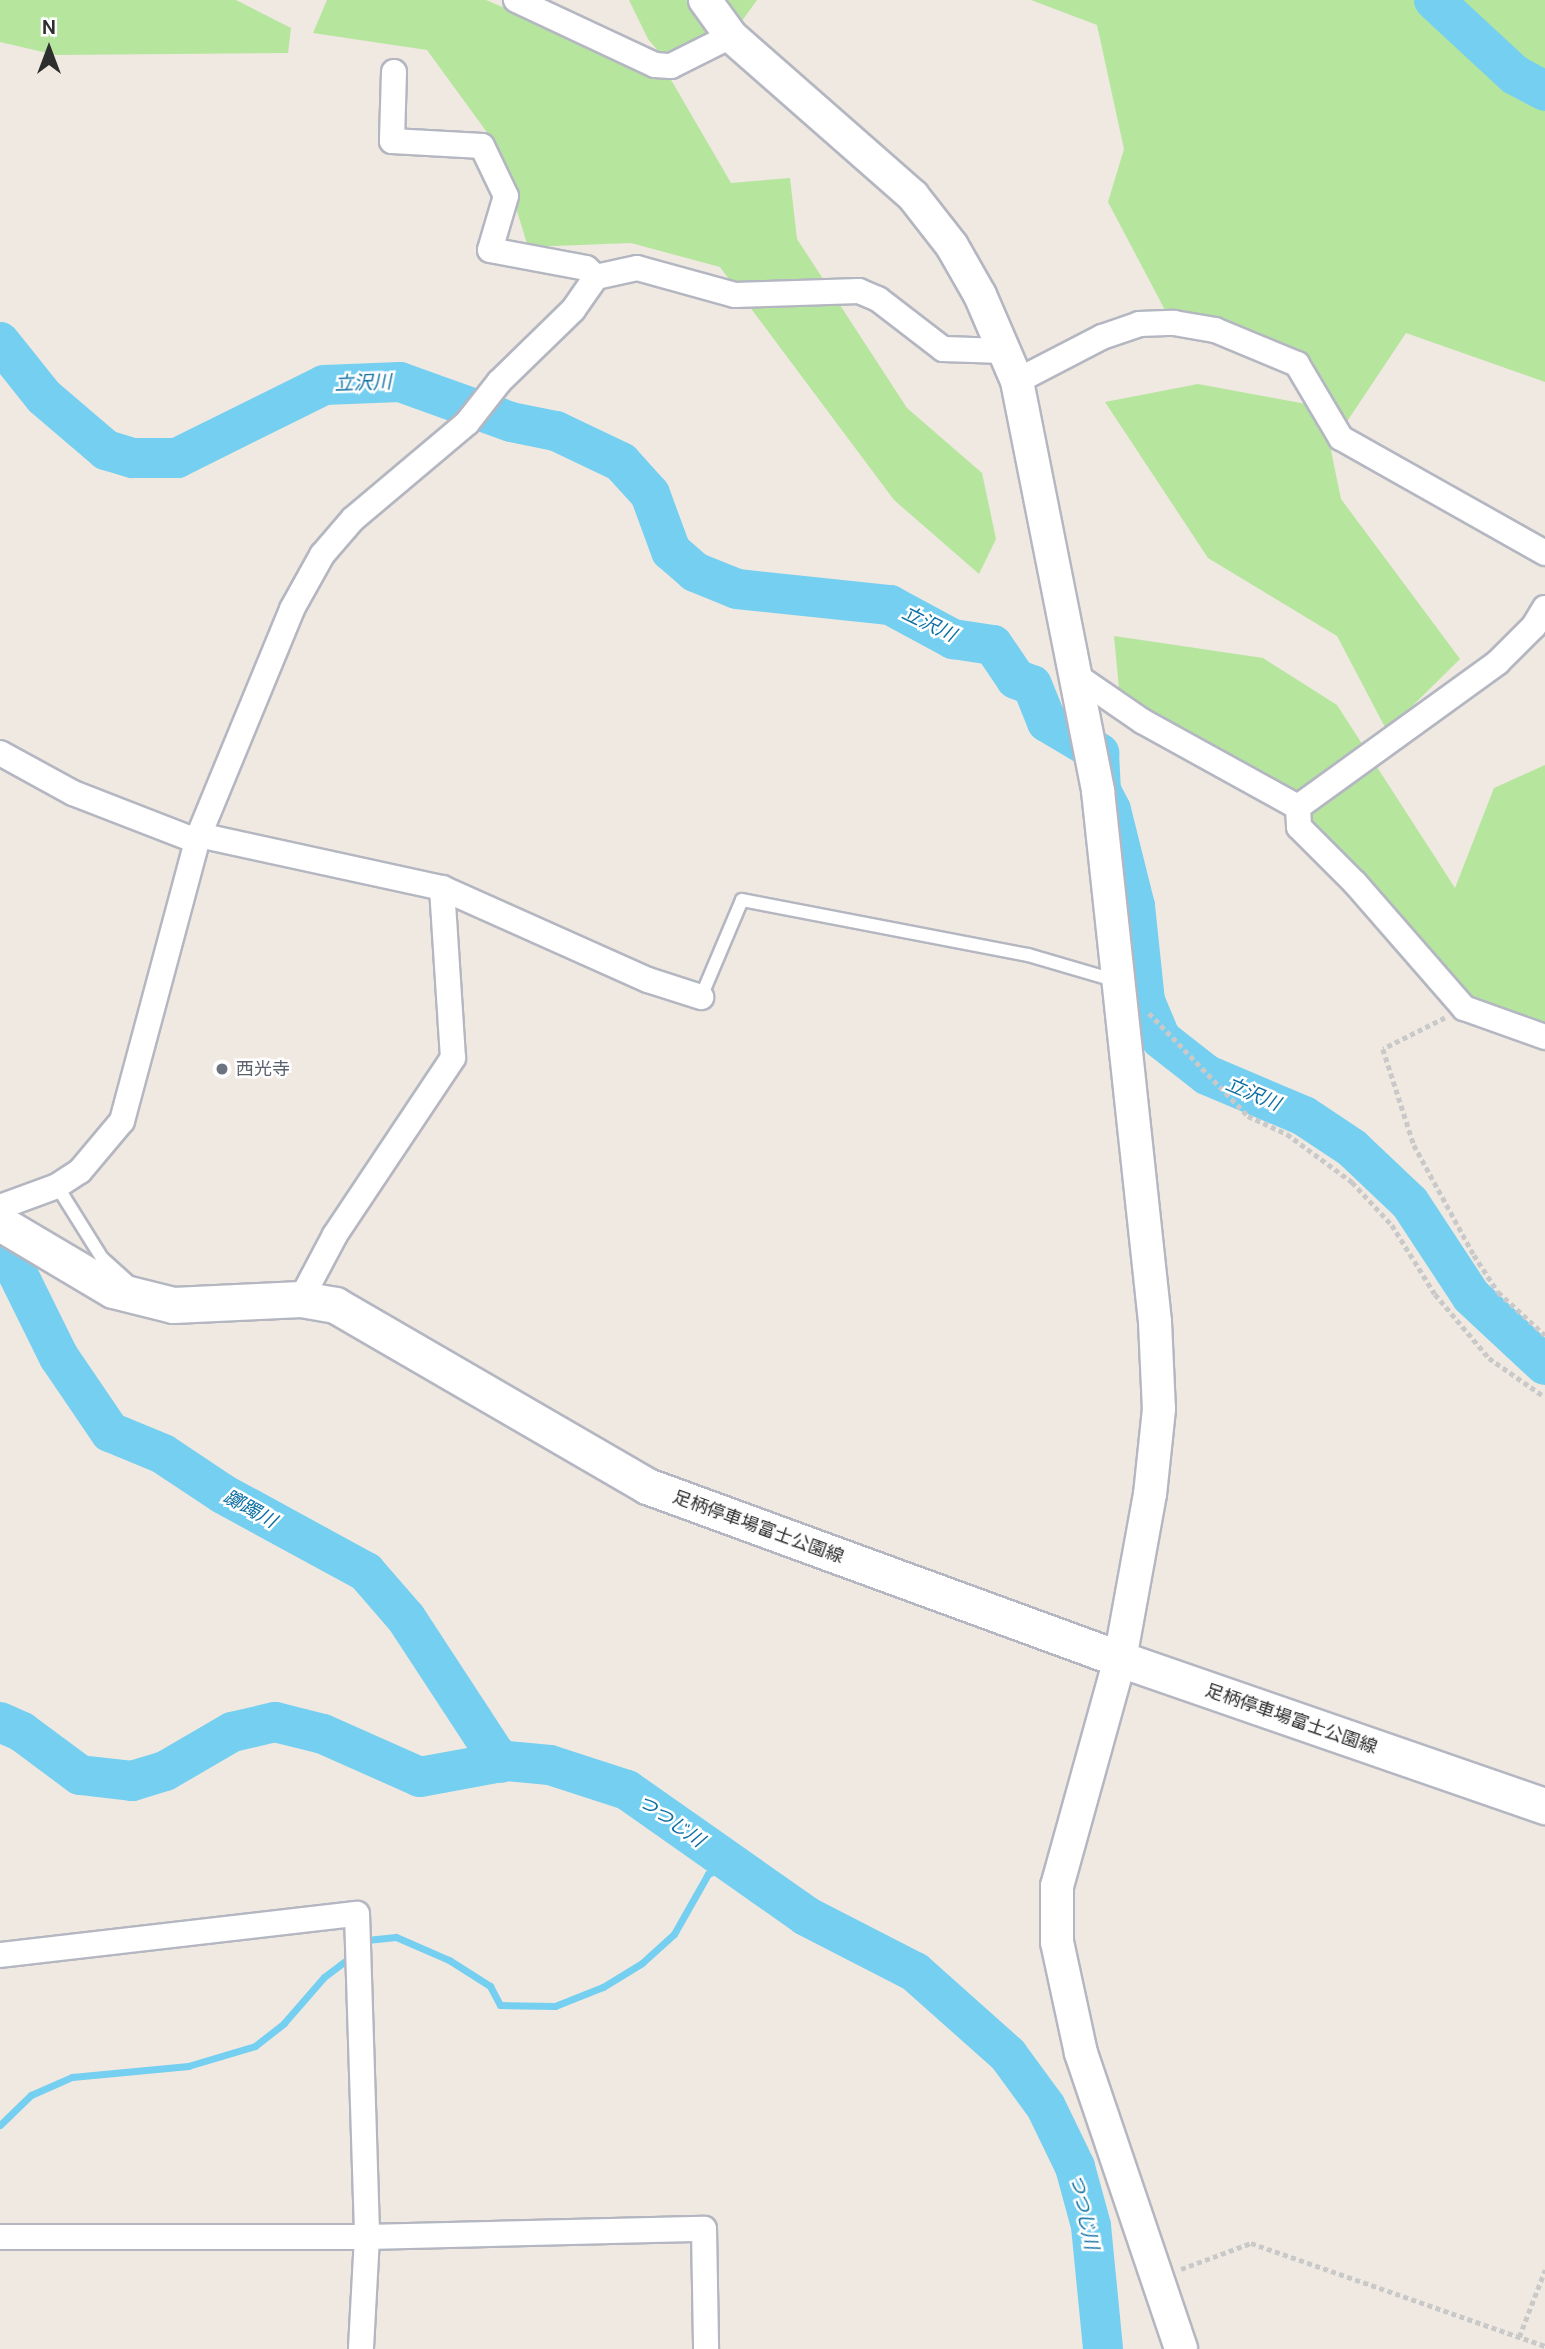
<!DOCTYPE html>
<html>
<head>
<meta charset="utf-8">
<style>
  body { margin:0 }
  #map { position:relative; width:1545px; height:2349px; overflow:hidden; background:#efe9e1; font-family:"DM Sans","Noto Sans JP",sans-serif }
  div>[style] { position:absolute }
  .green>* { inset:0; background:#b6e59e }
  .stream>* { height:7px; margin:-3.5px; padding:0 3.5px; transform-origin:3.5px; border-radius:3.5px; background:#75cff0 }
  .river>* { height:40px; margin:-20px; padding:0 20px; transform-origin:20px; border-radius:20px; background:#75cff0 }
  .path>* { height:4.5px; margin-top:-2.25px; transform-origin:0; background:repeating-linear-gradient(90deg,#c9c9c9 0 5px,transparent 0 8.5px) }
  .roads { filter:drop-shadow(2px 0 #b4b7c1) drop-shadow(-2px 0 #b4b7c1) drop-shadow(0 2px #b4b7c1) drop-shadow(0 -2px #b4b7c1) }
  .service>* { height:12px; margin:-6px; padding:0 6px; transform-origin:6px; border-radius:6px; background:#fff }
  .minor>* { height:24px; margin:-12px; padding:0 12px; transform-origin:12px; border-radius:12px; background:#fff }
  .tertiary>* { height:32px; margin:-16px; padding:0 16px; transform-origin:16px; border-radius:16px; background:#fff }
  .secondary>* { height:35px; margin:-17.5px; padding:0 17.5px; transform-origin:17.5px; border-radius:17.5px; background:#fff }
  .dots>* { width:19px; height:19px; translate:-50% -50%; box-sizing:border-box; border:4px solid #fff; border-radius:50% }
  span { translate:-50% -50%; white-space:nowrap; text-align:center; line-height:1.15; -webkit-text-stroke:5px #fff; paint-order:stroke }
  .worship-label { font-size:18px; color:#5b616d }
  .left { translate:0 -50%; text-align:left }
  .street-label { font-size:18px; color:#2e2e2e }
  .water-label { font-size:19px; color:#0d6fa3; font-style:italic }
  .north { position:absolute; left:14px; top:14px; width:70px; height:70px; -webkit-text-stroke:5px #fff; paint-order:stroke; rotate:0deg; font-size:19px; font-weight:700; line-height:28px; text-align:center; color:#2e2e2e }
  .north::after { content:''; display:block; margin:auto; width:24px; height:32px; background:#2e2e2e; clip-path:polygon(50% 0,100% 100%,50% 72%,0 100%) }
</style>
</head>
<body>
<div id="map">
  <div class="green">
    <i style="clip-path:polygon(0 0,236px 0,291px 28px,288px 53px,56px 55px,0 42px)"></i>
    <i style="clip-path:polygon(327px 0,486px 0,670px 78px,731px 183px,790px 178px,797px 239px,907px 408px,982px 473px,996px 539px,979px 574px,894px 500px,720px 267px,631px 243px,528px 247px,497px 146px,427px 50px,313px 33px)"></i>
    <i style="clip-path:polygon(629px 0,757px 0,731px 36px,671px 66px,648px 39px)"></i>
    <i style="clip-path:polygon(1031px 0,1545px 0,1545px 382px,1406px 333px,1342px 429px,1282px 357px,1166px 312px,1108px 202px,1124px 149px,1097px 25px)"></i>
    <i style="clip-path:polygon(1198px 384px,1322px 407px,1341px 499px,1460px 659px,1387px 731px,1337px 636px,1208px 558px,1105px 402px)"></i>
    <i style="clip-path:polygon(1114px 636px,1263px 658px,1337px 705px,1455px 888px,1494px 788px,1545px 765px,1545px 1036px,1486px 1013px,1355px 883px,1297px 805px,1120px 699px)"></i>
  </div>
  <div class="stream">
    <i style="left:363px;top:1944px;width:6px;rotate:-45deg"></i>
    <i style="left:367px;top:1940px;width:29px;rotate:-6deg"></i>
    <i style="left:396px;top:1937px;width:58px;rotate:23.5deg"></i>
    <i style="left:449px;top:1960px;width:49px;rotate:32.4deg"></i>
    <i style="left:490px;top:1986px;width:21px;rotate:62deg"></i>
    <i style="left:500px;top:2005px;width:55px;rotate:1deg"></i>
    <i style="left:555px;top:2006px;width:52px;rotate:-21.6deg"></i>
    <i style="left:603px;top:1987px;width:46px;rotate:-31.6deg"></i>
    <i style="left:642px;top:1963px;width:43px;rotate:-42.2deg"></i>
    <i style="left:674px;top:1934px;width:69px;rotate:-60.5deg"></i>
    <i style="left:708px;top:1874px;width:22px;rotate:-24deg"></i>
    <i style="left:0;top:2125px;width:43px;rotate:-44.1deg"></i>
    <i style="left:31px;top:2095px;width:45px;rotate:-23.7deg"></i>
    <i style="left:72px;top:2077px;width:117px;rotate:-5.4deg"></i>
    <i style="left:188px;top:2066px;width:70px;rotate:-16.6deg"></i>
    <i style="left:255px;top:2046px;width:37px;rotate:-38deg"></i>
    <i style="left:284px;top:2023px;width:61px;rotate:-49deg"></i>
    <i style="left:324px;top:1977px;width:35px;rotate:-37deg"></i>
  </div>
  <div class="river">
    <i style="left:1434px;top:0;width:110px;rotate:42.8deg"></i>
    <i style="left:1515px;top:75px;width:34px;rotate:28deg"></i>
    <i style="left:0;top:342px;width:70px;rotate:51.3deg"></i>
    <i style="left:44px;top:397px;width:82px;rotate:40.5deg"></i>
    <i style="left:106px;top:450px;width:28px;rotate:17deg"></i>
    <i style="left:133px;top:458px;width:44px"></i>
    <i style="left:177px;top:458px;width:164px;rotate:-26.4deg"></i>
    <i style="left:324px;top:385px;width:76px;rotate:-2.3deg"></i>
    <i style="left:400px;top:382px;width:118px;rotate:19.8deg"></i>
    <i style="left:511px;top:422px;width:46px;rotate:11.3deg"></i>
    <i style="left:556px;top:431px;width:72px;rotate:25.5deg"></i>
    <i style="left:621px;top:462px;width:43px;rotate:47.8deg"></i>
    <i style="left:650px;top:494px;width:61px;rotate:69.8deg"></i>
    <i style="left:671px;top:551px;width:32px;rotate:41deg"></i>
    <i style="left:695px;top:572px;width:45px;rotate:22deg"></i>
    <i style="left:737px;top:589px;width:154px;rotate:6deg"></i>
    <i style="left:890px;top:605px;width:72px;rotate:28.4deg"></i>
    <i style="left:953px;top:639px;width:40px;rotate:8.5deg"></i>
    <i style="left:993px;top:645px;width:41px;rotate:55.9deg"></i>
    <i style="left:1016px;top:679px;width:17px;rotate:21deg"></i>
    <i style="left:1032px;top:685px;width:40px;rotate:68deg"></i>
    <i style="left:1047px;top:722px;width:61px;rotate:30.8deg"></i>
    <i style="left:1099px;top:753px;width:38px;rotate:87deg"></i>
    <i style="left:1101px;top:791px;width:21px;rotate:62deg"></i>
    <i style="left:1111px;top:810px;width:99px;rotate:76deg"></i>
    <i style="left:1135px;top:906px;width:96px;rotate:84deg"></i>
    <i style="left:1145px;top:1001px;width:41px;rotate:67.2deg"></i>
    <i style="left:1161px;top:1039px;width:58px;rotate:38deg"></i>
    <i style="left:1207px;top:1075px;width:105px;rotate:22.9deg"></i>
    <i style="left:1304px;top:1116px;width:58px;rotate:33.7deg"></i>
    <i style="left:1352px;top:1148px;width:80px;rotate:43.5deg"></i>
    <i style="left:1410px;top:1203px;width:111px;rotate:56.7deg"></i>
    <i style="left:1471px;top:1296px;width:101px;rotate:43deg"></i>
    <i style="left:8px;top:1254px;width:115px;rotate:63.7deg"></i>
    <i style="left:59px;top:1357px;width:91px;rotate:55.8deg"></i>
    <i style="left:110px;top:1432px;width:57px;rotate:22.5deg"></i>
    <i style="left:163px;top:1454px;width:72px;rotate:33.7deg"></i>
    <i style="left:223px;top:1494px;width:163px;rotate:28.6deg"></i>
    <i style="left:366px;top:1572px;width:61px;rotate:49deg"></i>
    <i style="left:406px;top:1618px;width:173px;rotate:56.8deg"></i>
    <i style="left:0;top:1722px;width:24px;rotate:24deg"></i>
    <i style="left:22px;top:1732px;width:72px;rotate:36.6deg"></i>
    <i style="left:80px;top:1775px;width:52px;rotate:6.6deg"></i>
    <i style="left:132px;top:1781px;width:34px;rotate:-17deg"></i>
    <i style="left:165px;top:1771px;width:78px;rotate:-30.2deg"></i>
    <i style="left:232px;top:1732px;width:44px;rotate:-13.1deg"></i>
    <i style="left:275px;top:1722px;width:49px;rotate:14deg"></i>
    <i style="left:323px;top:1734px;width:106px;rotate:23.9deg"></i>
    <i style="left:420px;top:1777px;width:88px;rotate:-10.4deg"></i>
    <i style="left:507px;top:1761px;width:43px;rotate:5.3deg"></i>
    <i style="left:550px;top:1765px;width:81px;rotate:18deg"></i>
    <i style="left:627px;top:1790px;width:219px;rotate:35.1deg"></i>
    <i style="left:806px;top:1916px;width:123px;rotate:27.2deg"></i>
    <i style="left:915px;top:1972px;width:125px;rotate:41.7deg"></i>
    <i style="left:1008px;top:2055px;width:64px;rotate:53.8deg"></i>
    <i style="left:1046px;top:2107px;width:67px;rotate:64.2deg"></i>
    <i style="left:1075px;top:2167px;width:61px;rotate:74.8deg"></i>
    <i style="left:1091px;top:2226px;width:124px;rotate:84.4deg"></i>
  </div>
  <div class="path">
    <i style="left:1149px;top:1013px;width:143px;rotate:46.1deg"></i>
    <i style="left:1248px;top:1116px;width:43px;rotate:24.8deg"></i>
    <i style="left:1287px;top:1134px;width:81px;rotate:36.4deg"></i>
    <i style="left:1352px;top:1182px;width:59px;rotate:47.1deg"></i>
    <i style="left:1392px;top:1225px;width:81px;rotate:58.1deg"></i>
    <i style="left:1435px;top:1294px;width:84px;rotate:49.8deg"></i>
    <i style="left:1489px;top:1358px;width:68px;rotate:34.9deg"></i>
    <i style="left:1445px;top:1018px;width:69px;rotate:153.4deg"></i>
    <i style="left:1383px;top:1049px;width:101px;rotate:72.1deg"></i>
    <i style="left:1414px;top:1145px;width:125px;rotate:61.4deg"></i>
    <i style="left:1474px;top:1255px;width:44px;rotate:57deg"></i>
    <i style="left:1498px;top:1292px;width:64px;rotate:42.5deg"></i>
    <i style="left:1181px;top:2269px;width:75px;rotate:-20.4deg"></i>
    <i style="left:1251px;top:2243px;width:312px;rotate:19.3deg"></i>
    <i style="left:1519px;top:2337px;width:72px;rotate:-68.8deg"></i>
  </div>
  <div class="roads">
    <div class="service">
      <i style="left:701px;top:997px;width:105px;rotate:-67.1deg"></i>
      <i style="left:742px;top:900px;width:291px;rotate:10.9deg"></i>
      <i style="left:1028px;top:955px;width:93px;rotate:16.3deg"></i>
      <i style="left:57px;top:1186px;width:85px;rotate:58deg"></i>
      <i style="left:102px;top:1258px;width:38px;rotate:42deg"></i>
    </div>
    <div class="minor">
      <i style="left:516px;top:0;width:153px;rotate:25.1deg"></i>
      <i style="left:655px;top:65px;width:16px;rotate:4deg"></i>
      <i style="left:671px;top:66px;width:67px;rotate:-26.6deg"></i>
      <i style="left:394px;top:72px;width:69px;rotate:91.7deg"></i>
      <i style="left:392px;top:141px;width:90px;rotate:3.2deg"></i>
      <i style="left:482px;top:146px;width:55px;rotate:64.4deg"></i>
      <i style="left:506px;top:196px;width:56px;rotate:106.5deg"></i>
      <i style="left:490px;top:250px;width:98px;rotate:10.6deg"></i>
      <i style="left:586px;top:268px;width:13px;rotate:42deg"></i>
      <i style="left:1017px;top:381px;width:96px;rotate:-27.4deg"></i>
      <i style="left:1102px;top:337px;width:39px;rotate:-19deg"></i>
      <i style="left:1139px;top:324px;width:35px;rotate:-2deg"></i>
      <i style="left:1174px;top:323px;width:42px;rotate:9.7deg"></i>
      <i style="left:1215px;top:330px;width:89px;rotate:22.5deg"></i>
      <i style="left:1297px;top:364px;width:86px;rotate:59.3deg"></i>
      <i style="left:1341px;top:438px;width:234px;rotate:29.4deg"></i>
      <i style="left:1075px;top:675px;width:81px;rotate:34.5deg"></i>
      <i style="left:1142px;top:721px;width:178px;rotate:28.9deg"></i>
      <i style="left:1298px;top:807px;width:20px;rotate:87deg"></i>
      <i style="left:1299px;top:827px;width:79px;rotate:45deg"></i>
      <i style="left:1355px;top:883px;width:166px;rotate:48.9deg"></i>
      <i style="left:1464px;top:1008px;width:86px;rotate:19.7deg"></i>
      <i style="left:0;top:753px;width:83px;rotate:28.7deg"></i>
      <i style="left:73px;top:793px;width:133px;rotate:21.2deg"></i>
      <i style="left:197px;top:841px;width:6px;rotate:-72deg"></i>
      <i style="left:199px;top:835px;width:249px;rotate:12.3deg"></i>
      <i style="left:442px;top:888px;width:170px;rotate:86.3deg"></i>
      <i style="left:453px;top:1058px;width:213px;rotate:123.7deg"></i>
      <i style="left:335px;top:1235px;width:72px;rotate:118deg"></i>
      <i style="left:1298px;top:807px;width:247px;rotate:-35.9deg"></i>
      <i style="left:1498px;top:662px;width:51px;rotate:-45deg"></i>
      <i style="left:1534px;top:626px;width:21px;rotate:-59deg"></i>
      <i style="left:199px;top:835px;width:244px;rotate:-67.6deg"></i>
      <i style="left:292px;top:609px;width:62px;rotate:-60.9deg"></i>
      <i style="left:322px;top:555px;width:48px;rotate:-49.3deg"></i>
      <i style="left:353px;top:519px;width:149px;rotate:-40.1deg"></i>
      <i style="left:467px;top:423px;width:52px;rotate:-52deg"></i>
      <i style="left:499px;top:382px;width:103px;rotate:-44.2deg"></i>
      <i style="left:573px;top:310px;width:40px;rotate:-55.1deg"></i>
      <i style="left:596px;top:277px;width:42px;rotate:-12.4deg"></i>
      <i style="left:637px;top:268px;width:102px;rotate:15.4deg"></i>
      <i style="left:735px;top:295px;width:124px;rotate:-1.8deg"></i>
      <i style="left:859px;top:291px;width:21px;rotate:23deg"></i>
      <i style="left:878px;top:299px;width:82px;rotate:37.6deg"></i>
      <i style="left:943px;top:349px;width:61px;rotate:1.9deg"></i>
      <i style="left:442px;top:888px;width:226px;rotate:24.1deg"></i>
      <i style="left:648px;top:980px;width:56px;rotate:17.8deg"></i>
      <i style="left:0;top:1207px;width:61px;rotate:-20.2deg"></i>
      <i style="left:57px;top:1186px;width:27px;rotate:-33deg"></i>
      <i style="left:80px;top:1171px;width:65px;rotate:-50deg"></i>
      <i style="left:122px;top:1121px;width:290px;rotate:-75deg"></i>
      <i style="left:0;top:1955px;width:359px;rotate:-6.6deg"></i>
      <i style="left:357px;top:1914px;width:323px;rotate:88.2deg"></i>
      <i style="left:367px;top:2237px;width:112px;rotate:93.1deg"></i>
      <i style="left:0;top:2237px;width:367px"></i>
      <i style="left:367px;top:2237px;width:337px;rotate:-1.4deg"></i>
      <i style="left:704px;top:2229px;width:120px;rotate:89deg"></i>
    </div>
    <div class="tertiary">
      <i style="left:705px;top:0;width:44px;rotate:54.2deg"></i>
      <i style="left:731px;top:36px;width:242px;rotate:41.3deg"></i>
      <i style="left:913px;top:196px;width:63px;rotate:52deg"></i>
      <i style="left:952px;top:246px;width:56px;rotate:60.3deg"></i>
      <i style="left:980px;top:295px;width:94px;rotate:66.7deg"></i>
      <i style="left:1017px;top:381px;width:418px;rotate:78.8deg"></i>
      <i style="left:1098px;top:791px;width:534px;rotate:83.87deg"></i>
      <i style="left:1155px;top:1322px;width:87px;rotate:87.4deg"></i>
      <i style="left:1159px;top:1409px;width:85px;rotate:96deg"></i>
      <i style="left:1150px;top:1494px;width:168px;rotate:100.3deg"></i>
      <i style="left:1120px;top:1659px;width:236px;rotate:105.5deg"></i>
      <i style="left:1057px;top:1886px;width:56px;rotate:90deg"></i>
      <i style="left:1057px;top:1942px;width:114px;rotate:77.8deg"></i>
      <i style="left:1081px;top:2053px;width:312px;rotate:71.3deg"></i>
    </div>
    <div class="secondary">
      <i style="left:0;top:1223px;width:131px;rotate:30.7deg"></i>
      <i style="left:113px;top:1290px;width:62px;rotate:14deg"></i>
      <i style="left:173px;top:1305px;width:128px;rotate:-2.7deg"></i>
      <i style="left:301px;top:1299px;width:35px;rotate:10deg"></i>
      <i style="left:335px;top:1305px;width:361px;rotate:30.1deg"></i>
      <i style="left:647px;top:1486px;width:504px;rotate:20.09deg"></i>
      <i style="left:1120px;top:1659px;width:450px;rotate:19.1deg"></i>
    </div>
  </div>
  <div class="dots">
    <i style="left:222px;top:1069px;background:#6b7280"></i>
  </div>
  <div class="worship-label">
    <span class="left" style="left:236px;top:1069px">西光寺</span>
  </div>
  <div class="street-label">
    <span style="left:758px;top:1527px;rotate:20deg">足柄停車場富士公園線</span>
    <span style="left:1291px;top:1719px;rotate:19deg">足柄停車場富士公園線</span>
  </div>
  <div class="water-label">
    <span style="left:363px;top:383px;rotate:-2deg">立沢川</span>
    <span style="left:929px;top:624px;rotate:26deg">立沢川</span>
    <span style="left:1253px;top:1094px;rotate:23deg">立沢川</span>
    <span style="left:250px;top:1509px;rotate:29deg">躑躅川</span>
    <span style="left:671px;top:1821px;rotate:35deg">つつじ川</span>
    <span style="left:1084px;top:2212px;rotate:78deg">つつじ川</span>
  </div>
  <div class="north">N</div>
</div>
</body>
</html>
